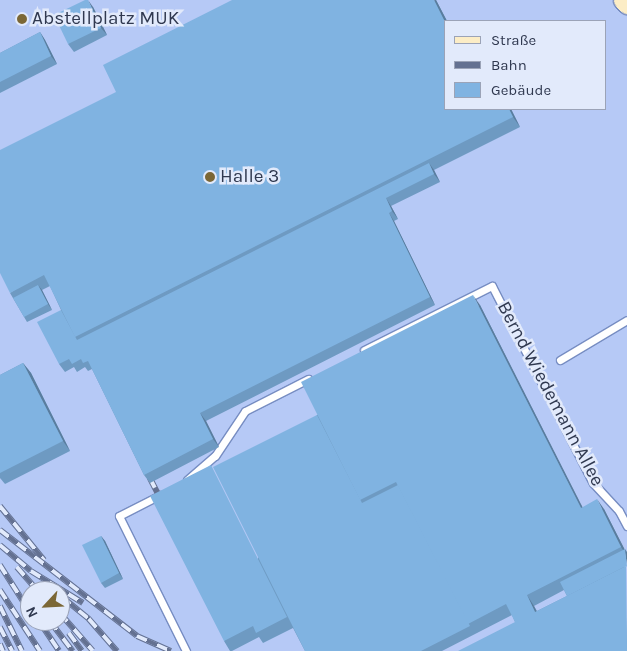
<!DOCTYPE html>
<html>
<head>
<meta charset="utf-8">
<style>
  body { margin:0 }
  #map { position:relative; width:627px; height:651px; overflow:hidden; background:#b6c9f6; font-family:Karla,sans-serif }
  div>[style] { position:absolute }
  .roads { filter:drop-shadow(1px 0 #778dc2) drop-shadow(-1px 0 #778dc2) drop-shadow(0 1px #778dc2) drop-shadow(0 -1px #778dc2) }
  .service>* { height:7px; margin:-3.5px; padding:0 3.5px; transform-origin:3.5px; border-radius:3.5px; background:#fff }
  .secondary>* { height:19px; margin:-9.5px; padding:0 9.5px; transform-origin:9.5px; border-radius:9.5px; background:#fcedc6 }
  .rail>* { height:5.5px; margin-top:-2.75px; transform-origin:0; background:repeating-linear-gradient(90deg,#e2eafb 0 11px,#647191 0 22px); box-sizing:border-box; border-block:1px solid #647191 }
  .wall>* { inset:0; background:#6e9ac2 }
  .shaded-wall>* { inset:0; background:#5a7d9e }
  .building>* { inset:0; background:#80b3e1 }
  .dots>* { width:14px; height:14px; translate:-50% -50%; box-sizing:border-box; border:2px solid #e2eafb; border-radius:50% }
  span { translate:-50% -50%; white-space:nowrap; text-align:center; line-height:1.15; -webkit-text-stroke:5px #e2eafb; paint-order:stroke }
  .poi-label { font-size:19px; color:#303950 }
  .left { translate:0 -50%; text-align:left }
  .street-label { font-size:19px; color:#303950 }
  .legend { position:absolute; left:444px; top:20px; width:162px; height:90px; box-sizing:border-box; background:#e2eafb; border:1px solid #9ba3b7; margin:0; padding:6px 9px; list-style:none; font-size:15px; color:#303950 }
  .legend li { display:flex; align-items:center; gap:10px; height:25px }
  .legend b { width:25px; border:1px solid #9ba3b7 }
  .north { position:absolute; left:20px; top:581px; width:50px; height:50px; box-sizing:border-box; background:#e2eafb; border:1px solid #9ba3b7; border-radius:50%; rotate:245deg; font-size:14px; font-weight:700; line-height:20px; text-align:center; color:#303950 }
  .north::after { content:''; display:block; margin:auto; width:18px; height:22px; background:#7b6736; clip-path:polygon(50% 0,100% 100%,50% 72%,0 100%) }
</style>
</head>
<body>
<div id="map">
  <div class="roads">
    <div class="service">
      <i style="left:364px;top:350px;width:143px;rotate:-26.6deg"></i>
      <i style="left:492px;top:286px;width:221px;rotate:62.9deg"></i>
      <i style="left:593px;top:483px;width:38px;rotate:47deg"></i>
      <i style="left:619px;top:511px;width:17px;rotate:62deg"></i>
      <i style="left:560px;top:360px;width:78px;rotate:-30.8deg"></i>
      <i style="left:187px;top:480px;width:37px;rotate:-41deg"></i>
      <i style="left:215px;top:456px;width:54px;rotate:-56.3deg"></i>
      <i style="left:245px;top:411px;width:71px;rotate:-26.9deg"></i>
      <i style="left:160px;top:495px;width:46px;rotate:152.9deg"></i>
      <i style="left:119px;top:516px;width:151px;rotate:63.6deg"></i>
    </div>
    <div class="secondary">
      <i style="left:623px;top:0;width:6px;rotate:45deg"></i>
    </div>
  </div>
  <div class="rail">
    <i style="left:150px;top:478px;width:29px;rotate:63deg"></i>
    <i style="left:0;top:506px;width:70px;rotate:50.8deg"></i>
    <i style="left:0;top:530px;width:173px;rotate:37.7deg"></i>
    <i style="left:137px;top:636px;width:37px;rotate:24deg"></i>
    <i style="left:0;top:545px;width:40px;rotate:40deg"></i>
    <i style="left:31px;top:571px;width:61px;rotate:31.6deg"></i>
    <i style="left:0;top:565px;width:56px;rotate:57.4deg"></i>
    <i style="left:17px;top:567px;width:32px;rotate:49deg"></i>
    <i style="left:0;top:590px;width:73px;rotate:56.7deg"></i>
    <i style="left:62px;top:597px;width:35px;rotate:39deg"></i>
    <i style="left:89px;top:619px;width:43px;rotate:48.8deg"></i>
    <i style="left:0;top:606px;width:50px;rotate:63.9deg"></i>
    <i style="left:60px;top:613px;width:50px;rotate:49deg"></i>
    <i style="left:39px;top:621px;width:36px;rotate:56deg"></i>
    <i style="left:50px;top:621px;width:38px;rotate:53deg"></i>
    <i style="left:0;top:627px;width:27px;rotate:63deg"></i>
    <i style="left:69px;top:633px;width:22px;rotate:54deg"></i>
    <i style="left:0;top:644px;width:8px;rotate:67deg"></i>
  </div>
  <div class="wall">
    <i style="clip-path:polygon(436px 0,447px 21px,446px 21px,446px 109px,511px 109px,520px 127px,434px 170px,440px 182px,391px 206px,398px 219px,394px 221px,435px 305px,206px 421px,219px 447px,150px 483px,144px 475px,92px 369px,88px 371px,85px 367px,77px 372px,74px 367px,65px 372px,59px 364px,61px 310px,50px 286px,42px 290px,52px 310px,27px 322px,10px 293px)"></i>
    <i style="clip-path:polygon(93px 7px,107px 35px,74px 52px,68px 44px)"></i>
    <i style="clip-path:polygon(40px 32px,45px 40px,57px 64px,0 93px,0 53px)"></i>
    <i style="clip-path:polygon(evenodd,480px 305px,582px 507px,604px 509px,624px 549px,627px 651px,515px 622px,512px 615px,442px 651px,305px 651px,293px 628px,263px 643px,259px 637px,232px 651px,230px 651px,224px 641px,317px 415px,480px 305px,564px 590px,567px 596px,537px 611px,534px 606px,564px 590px)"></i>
    <i style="clip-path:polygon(23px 363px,31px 373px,70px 451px,5px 484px,0 478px,0 375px)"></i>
    <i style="clip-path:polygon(101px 536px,105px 541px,123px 579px,105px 588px,101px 583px)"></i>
  </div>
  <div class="shaded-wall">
    <i style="clip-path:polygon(88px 0,93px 7px,107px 35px,101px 28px)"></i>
    <i style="clip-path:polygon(434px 0,436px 0,447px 21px,446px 21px,446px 24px)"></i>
    <i style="clip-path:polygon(40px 32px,45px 40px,57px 64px,51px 56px)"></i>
    <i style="clip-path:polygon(509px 109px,511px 109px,520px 127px,513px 117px)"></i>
    <i style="clip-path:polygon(429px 163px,434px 170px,440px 182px,434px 174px)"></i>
    <i style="clip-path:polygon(386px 198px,391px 206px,398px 219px,392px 211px)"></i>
    <i style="clip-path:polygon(389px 213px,394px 221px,435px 305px,430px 297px)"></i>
    <i style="clip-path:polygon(38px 285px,42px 290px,52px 310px,48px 304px)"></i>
    <i style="clip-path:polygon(473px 295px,480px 305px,588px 518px,581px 508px)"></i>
    <i style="clip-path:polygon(23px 363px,31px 373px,70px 451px,63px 441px)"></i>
    <i style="clip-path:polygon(200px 413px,206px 421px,219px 447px,213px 439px)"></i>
    <i style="clip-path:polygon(597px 499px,604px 509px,625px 550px,625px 549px,627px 552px,627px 564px,625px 553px,621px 547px)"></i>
    <i style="clip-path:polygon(101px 536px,105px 541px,123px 579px,119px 573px)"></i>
    <i style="clip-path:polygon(527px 595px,534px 606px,542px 623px,535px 612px)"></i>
  </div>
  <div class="building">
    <i style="clip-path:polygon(85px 0,88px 0,101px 28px,68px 44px,54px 15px)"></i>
    <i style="clip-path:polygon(232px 0,434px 0,446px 24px,446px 109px,509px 109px,513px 117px,75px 337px,44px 275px,10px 293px,0 273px,0 150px,116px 92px,103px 65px)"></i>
    <i style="clip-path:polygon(40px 32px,51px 56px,0 82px,0 53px)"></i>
    <i style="clip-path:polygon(429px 163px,434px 174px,386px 198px,392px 211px,389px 213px,430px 297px,200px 413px,213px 439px,144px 475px,88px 361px,83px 363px,81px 359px,72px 364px,69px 359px,59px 364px,37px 322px,61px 310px,77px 340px)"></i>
    <i style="clip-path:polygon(38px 285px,48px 304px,24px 317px,13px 298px)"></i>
    <i style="clip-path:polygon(473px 295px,581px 508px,597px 499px,621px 547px,527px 595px,535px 612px,626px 566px,627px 651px,458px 651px,515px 622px,506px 604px,468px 624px,396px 482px,360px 500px,301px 382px)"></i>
    <i style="clip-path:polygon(23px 363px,63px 441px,0 473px,0 375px)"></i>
    <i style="clip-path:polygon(317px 415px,362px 503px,398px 485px,470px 626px,421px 651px,305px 651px,213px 467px)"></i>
    <i style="clip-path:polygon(211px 465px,287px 617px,256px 633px,253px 626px,224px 641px,150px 496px)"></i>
    <i style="clip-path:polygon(101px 536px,119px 573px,101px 583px,82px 545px)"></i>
    <i style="clip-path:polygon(625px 549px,627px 567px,626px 566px,567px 596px,560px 582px)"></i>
  </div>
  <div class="dots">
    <i style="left:22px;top:19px;background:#7b6736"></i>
    <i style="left:210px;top:177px;background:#7b6736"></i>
  </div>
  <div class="poi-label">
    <span class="left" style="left:32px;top:19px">Abstellplatz MUK</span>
    <span class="left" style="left:220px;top:177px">Halle 3</span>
  </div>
  <div class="street-label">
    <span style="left:550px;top:394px;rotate:62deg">Bernd Wiedemann Allee</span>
  </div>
  <ul class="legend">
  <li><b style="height:6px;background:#fcedc6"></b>Straße</li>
  <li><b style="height:6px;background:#647191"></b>Bahn</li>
  <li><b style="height:14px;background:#80b3e1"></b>Gebäude</li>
  </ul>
  <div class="north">N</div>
</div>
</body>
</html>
